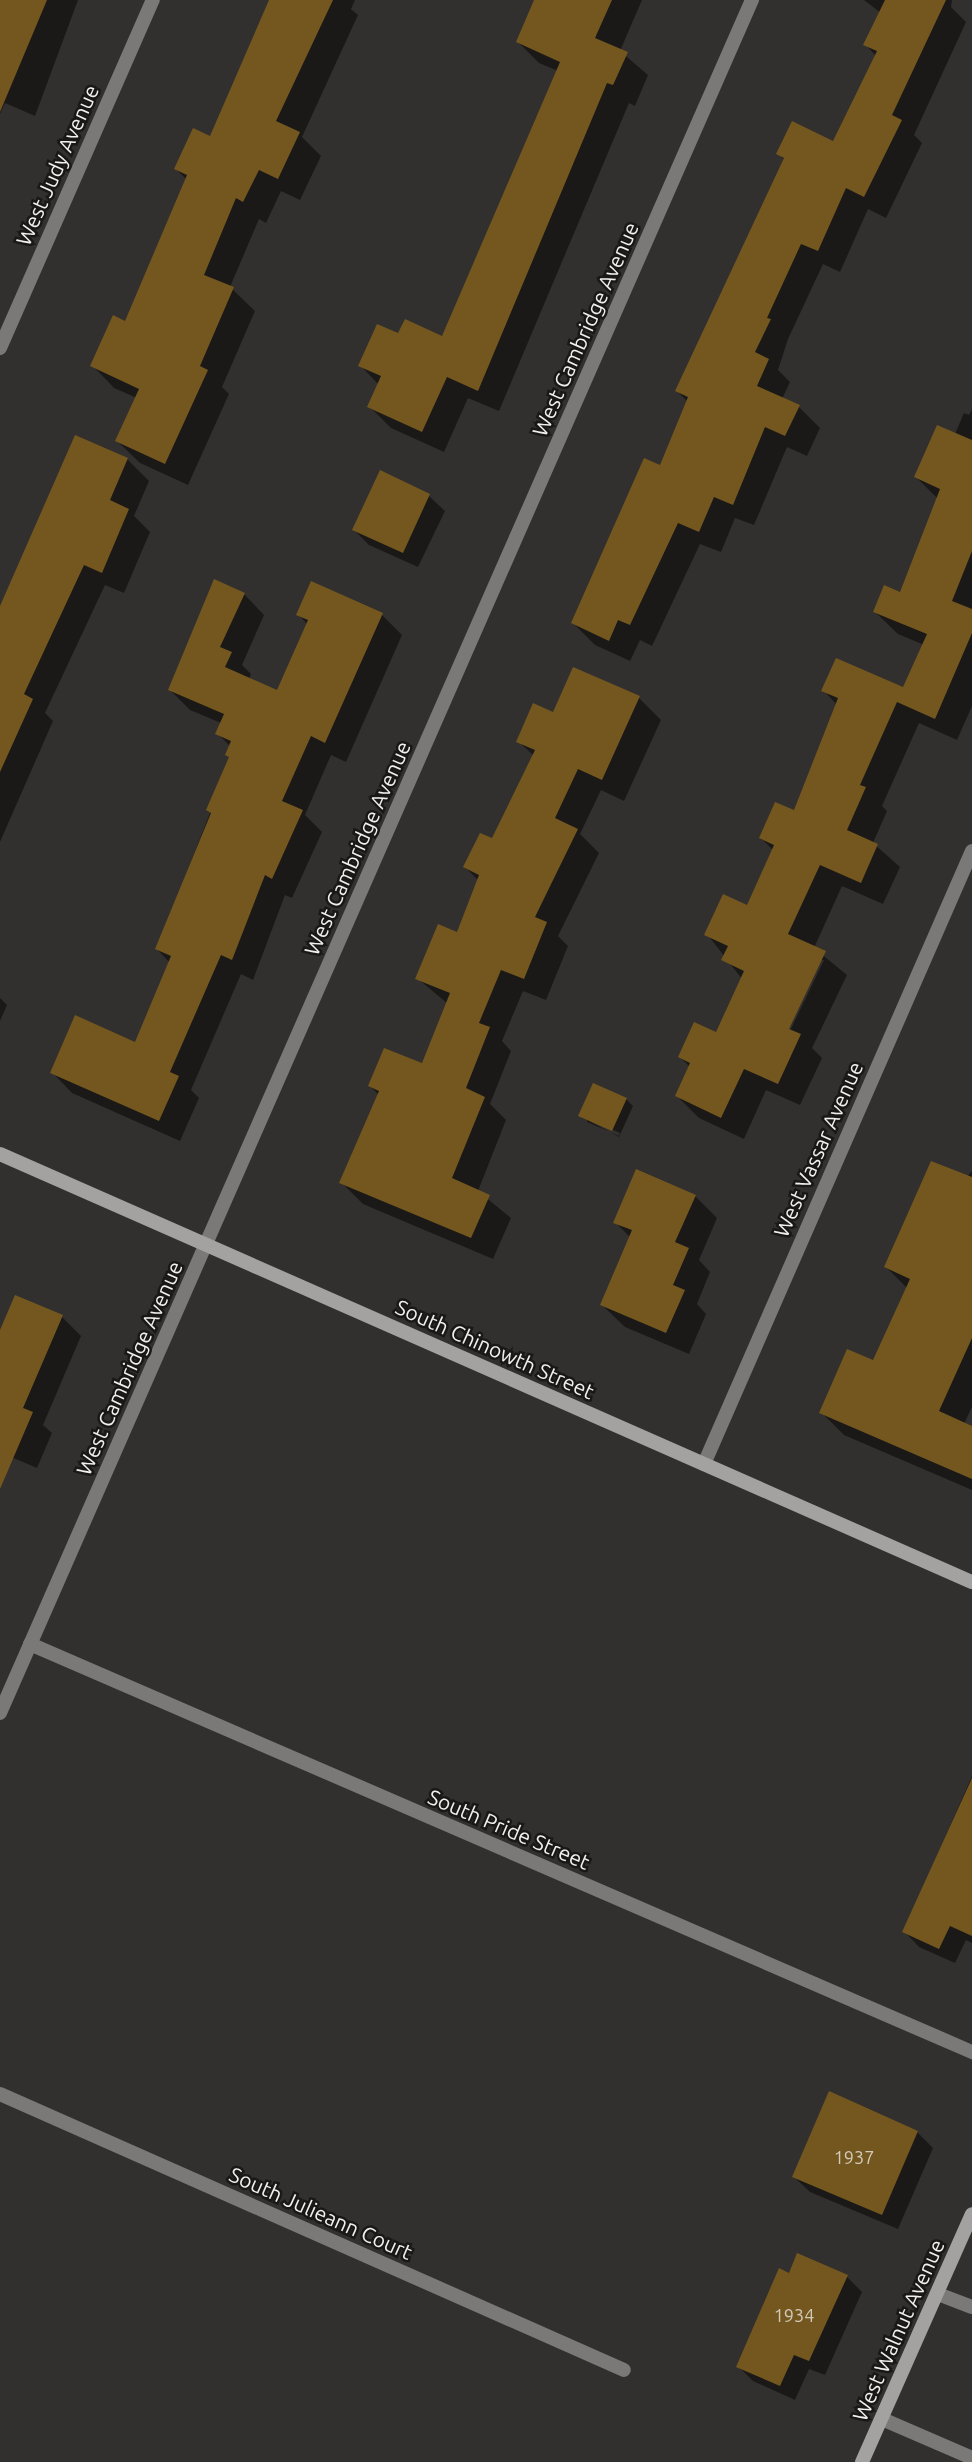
<!DOCTYPE html>
<html>
<head>
<meta charset="utf-8">
<style>
  body { margin:0 }
  #map { position:relative; width:972px; height:2462px; overflow:hidden; background:#32302e; font-family:Ubuntu,sans-serif }
  div>[style] { position:absolute }
  .shadow>* { inset:0; background:#0007 }
  .building>* { inset:0; background:#74571e }
  .lane>* { height:14px; margin:-7px; padding:0 7px; transform-origin:7px; border-radius:7px; background:#7a7978 }
  .street>* { height:14px; margin:-7px; padding:0 7px; transform-origin:7px; border-radius:7px; background:#7a7978 }
  .secondary>* { height:14px; margin:-7px; padding:0 7px; transform-origin:7px; border-radius:7px; background:#a3a2a0 }
  span { translate:-50% -50%; white-space:nowrap; text-align:center; line-height:1.15; -webkit-text-stroke:5px #191817; paint-order:stroke }
  .number-label { font-size:18px; color:#d2caba }
  .number-label span { -webkit-text-stroke-width:0 }
  .street-label { font-size:21px; color:#f1f0ee }
</style>
</head>
<body>
<div id="map">
  <div class="shadow">
    <i style="clip-path:polygon(0 0,78px 0,35px 116px,5px 103px,0 114px)"></i>
    <i style="clip-path:polygon(271px 0,355px 0,351px 9px,358px 15px,302px 137px,321px 156px,300px 200px,281px 191px,266px 223px,259px 219px,230px 287px,255px 311px,222px 387px,229px 394px,188px 485px,140px 463px,117px 441px,137px 398px,114px 388px,92px 365px,126px 323px,187px 180px,176px 169px,211px 138px)"></i>
    <i style="clip-path:polygon(536px 0,642px 0,620px 51px,648px 75px,635px 106px,629px 103px,499px 411px,468px 398px,444px 452px,391px 428px,370px 407px,379px 385px,360px 365px,399px 336px,443px 339px,558px 71px,539px 63px,518px 42px)"></i>
    <i style="clip-path:polygon(864px 0,952px 0,951px 7px,966px 22px,914px 135px,922px 143px,886px 218px,868px 209px,840px 272px,823px 264px,788px 339px,778px 370px,790px 382px,782px 399px,799px 407px,820px 428px,807px 456px,787px 447px,754px 525px,735px 518px,721px 552px,700px 544px,652px 646px,640px 640px,630px 661px,595px 645px,573px 623px,661px 467px,688px 402px,677px 391px,785px 160px,778px 154px,834px 144px,876px 56px,866px 45px,881px 13px)"></i>
    <i style="clip-path:polygon(evenodd,972px 409px,972px 706px,957px 740px,919px 723px,882px 806px,887px 811px,873px 843px,900px 867px,883px 904px,842px 886px,814px 948px,847px 975px,812px 1048px,822px 1058px,800px 1105px,766px 1090px,744px 1139px,699px 1118px,677px 1096px,690px 1067px,680px 1057px,717px 1035px,742px 979px,707px 934px,747px 908px,774px 851px,761px 838px,794px 812px,837px 705px,824px 691px,904px 690px,924px 645px,898px 634px,875px 612px,901px 594px,938px 499px,916px 477px,955px 434px,964px 413px,969px 415px,972px 409px,820px 960px,824px 960px,787px 1037px,784px 1036px,820px 960px)"></i>
    <i style="clip-path:polygon(127px 459px,149px 481px,134px 516px,150px 532px,124px 593px,105px 585px,45px 713px,53px 721px,0 842px,0 608px)"></i>
    <i style="clip-path:polygon(380px 473px,429px 496px,445px 511px,418px 567px,369px 545px,354px 530px)"></i>
    <i style="clip-path:polygon(244px 594px,264px 615px,242px 665px,251px 674px,249px 679px,278px 692px,308px 625px,298px 614px,382px 615px,402px 635px,346px 762px,331px 755px,305px 815px,322px 832px,292px 898px,285px 895px,253px 980px,241px 974px,191px 1090px,199px 1098px,180px 1141px,72px 1093px,52px 1072px,136px 1045px,170px 963px,157px 949px,231px 759px,231px 747px,217px 733px,221px 723px,190px 710px,170px 690px)"></i>
    <i style="clip-path:polygon(639px 698px,661px 720px,624px 801px,601px 790px,580px 834px,599px 853px,558px 936px,568px 946px,546px 1000px,523px 991px,502px 1041px,511px 1051px,490px 1104px,506px 1120px,478px 1191px,511px 1218px,493px 1259px,363px 1204px,341px 1182px,379px 1095px,370px 1086px,422px 1065px,448px 1004px,417px 978px,458px 934px,479px 881px,465px 867px,493px 841px,534px 756px,518px 741px,554px 714px)"></i>
    <i style="clip-path:polygon(0 998px,7px 1005px,0 1021px)"></i>
    <i style="clip-path:polygon(evenodd,626px 1099px,633px 1106px,619px 1137px,580px 1116px,626px 1099px,587px 1118px,620px 1133px,619px 1136px,587px 1122px,587px 1118px)"></i>
    <i style="clip-path:polygon(972px 1171px,972px 1407px,964px 1424px,972px 1428px,972px 1490px,844px 1435px,822px 1413px,874px 1363px,907px 1288px,886px 1267px)"></i>
    <i style="clip-path:polygon(695px 1196px,717px 1218px,699px 1260px,710px 1272px,697px 1304px,706px 1314px,689px 1354px,625px 1327px,602px 1305px,631px 1238px,615px 1222px)"></i>
    <i style="clip-path:polygon(62px 1317px,81px 1336px,43px 1425px,52px 1433px,37px 1468px,4px 1454px,0 1463px,0 1334px)"></i>
    <i style="clip-path:polygon(972px 1776px,972px 1943px,966px 1940px,955px 1963px,919px 1947px,904px 1931px)"></i>
    <i style="clip-path:polygon(830px 2093px,917px 2132px,933px 2148px,898px 2229px,810px 2192px,794px 2177px)"></i>
    <i style="clip-path:polygon(790px 2275px,847px 2277px,862px 2292px,825px 2375px,809px 2369px,795px 2400px,753px 2381px,738px 2366px)"></i>
  </div>
  <div class="building">
    <i style="clip-path:polygon(0 0,47px 0,0 112px)"></i>
    <i style="clip-path:polygon(269px 0,333px 0,276px 121px,300px 132px,278px 179px,259px 170px,243px 202px,236px 198px,204px 275px,234px 287px,200px 366px,208px 370px,165px 464px,115px 441px,139px 389px,90px 366px,113px 315px,125px 321px,187px 175px,174px 169px,193px 128px,210px 136px)"></i>
    <i style="clip-path:polygon(534px 0,612px 0,595px 38px,628px 52px,613px 85px,607px 83px,478px 391px,447px 377px,422px 432px,367px 407px,381px 376px,358px 366px,377px 324px,398px 333px,405px 319px,442px 336px,560px 62px,516px 42px)"></i>
    <i style="clip-path:polygon(885px 0,946px 0,892px 115px,902px 120px,864px 197px,846px 188px,818px 251px,801px 244px,767px 318px,771px 319px,755px 352px,769px 359px,757px 386px,800px 405px,785px 436px,765px 427px,733px 505px,714px 497px,699px 532px,678px 523px,630px 625px,618px 620px,609px 641px,571px 623px,644px 458px,660px 465px,688px 397px,675px 391px,784px 158px,776px 154px,792px 121px,833px 141px,877px 51px,863px 45px)"></i>
    <i style="clip-path:polygon(937px 425px,972px 440px,972px 551px,952px 601px,972px 609px,972px 633px,935px 719px,897px 702px,860px 785px,866px 787px,847px 830px,878px 844px,861px 883px,820px 865px,788px 934px,826px 951px,789px 1029px,801px 1034px,778px 1084px,744px 1069px,721px 1118px,675px 1096px,690px 1063px,678px 1057px,694px 1022px,716px 1032px,744px 971px,721px 960px,728px 946px,704px 935px,723px 894px,747px 905px,774px 845px,759px 838px,775px 802px,794px 810px,838px 698px,821px 691px,836px 658px,903px 687px,927px 634px,873px 612px,884px 585px,900px 592px,940px 489px,914px 477px)"></i>
    <i style="clip-path:polygon(75px 435px,128px 458px,110px 500px,129px 509px,102px 573px,84px 565px,24px 694px,33px 699px,0 772px,0 606px)"></i>
    <i style="clip-path:polygon(380px 470px,430px 494px,403px 553px,352px 530px)"></i>
    <i style="clip-path:polygon(214px 579px,245px 593px,220px 647px,232px 652px,225px 667px,277px 690px,308px 620px,296px 615px,311px 581px,383px 613px,325px 743px,311px 736px,282px 801px,303px 810px,272px 879px,265px 875px,232px 960px,221px 955px,170px 1072px,179px 1076px,159px 1121px,50px 1073px,75px 1015px,135px 1042px,171px 956px,155px 949px,211px 813px,206px 810px,229px 757px,225px 755px,231px 741px,215px 734px,224px 714px,168px 690px)"></i>
    <i style="clip-path:polygon(573px 667px,640px 696px,602px 780px,578px 769px,555px 818px,578px 829px,535px 917px,547px 922px,524px 979px,501px 970px,479px 1023px,490px 1027px,466px 1088px,485px 1097px,452px 1178px,490px 1195px,471px 1238px,339px 1183px,379px 1091px,368px 1086px,384px 1048px,422px 1063px,450px 993px,415px 979px,438px 924px,457px 932px,479px 875px,463px 867px,480px 833px,492px 838px,535px 750px,516px 742px,533px 703px,553px 712px)"></i>
    <i style="clip-path:polygon(593px 1083px,627px 1098px,612px 1131px,578px 1116px)"></i>
    <i style="clip-path:polygon(931px 1161px,972px 1177px,972px 1338px,939px 1411px,972px 1426px,972px 1479px,819px 1413px,847px 1349px,873px 1360px,910px 1279px,884px 1267px)"></i>
    <i style="clip-path:polygon(636px 1169px,696px 1195px,675px 1242px,689px 1248px,673px 1285px,685px 1290px,666px 1333px,600px 1305px,632px 1230px,613px 1223px)"></i>
    <i style="clip-path:polygon(15px 1295px,63px 1315px,23px 1408px,33px 1412px,0 1489px,0 1330px)"></i>
    <i style="clip-path:polygon(972px 1778px,972px 1936px,950px 1926px,939px 1949px,902px 1932px)"></i>
    <i style="clip-path:polygon(829px 2091px,918px 2131px,882px 2215px,792px 2177px)"></i>
    <i style="clip-path:polygon(797px 2253px,848px 2275px,809px 2361px,794px 2355px,780px 2386px,736px 2367px,779px 2268px,789px 2273px)"></i>
  </div>
  <div class="lane">
    <i style="left:938px;top:2294px;width:36px;rotate:21deg"></i>
    <i style="left:882px;top:2419px;width:98px;rotate:23.4deg"></i>
  </div>
  <div class="street">
    <i style="left:0;top:348px;width:380px;rotate:-66.3deg"></i>
    <i style="left:704px;top:1464px;width:669px;rotate:-66.39deg"></i>
    <i style="left:30px;top:1644px;width:1027px;rotate:23.42deg"></i>
    <i style="left:0;top:1713px;width:1871px;rotate:-66.3deg"></i>
    <i style="left:0;top:2094px;width:682px;rotate:23.86deg"></i>
  </div>
  <div class="secondary">
    <i style="left:0;top:1154px;width:1062px;rotate:23.77deg"></i>
    <i style="left:862px;top:2462px;width:271px;rotate:-66.1deg"></i>
  </div>
  <div class="number-label">
    <span style="left:854px;top:2157px">1937</span>
    <span style="left:794px;top:2315px">1934</span>
  </div>
  <div class="street-label">
    <span style="left:57px;top:165px;rotate:-66deg">West Judy Avenue</span>
    <span style="left:585px;top:329px;rotate:-66deg">West Cambridge Avenue</span>
    <span style="left:357px;top:848px;rotate:-66deg">West Cambridge Avenue</span>
    <span style="left:818px;top:1149px;rotate:-66deg">West Vassar Avenue</span>
    <span style="left:495px;top:1349px;rotate:24deg">South Chinowth Street</span>
    <span style="left:129px;top:1368px;rotate:-66deg">West Cambridge Avenue</span>
    <span style="left:509px;top:1829px;rotate:23deg">South Pride Street</span>
    <span style="left:321px;top:2213px;rotate:24deg">South Julieann Court</span>
    <span style="left:898px;top:2330px;rotate:-66deg">West Walnut Avenue</span>
  </div>
</div>
</body>
</html>
